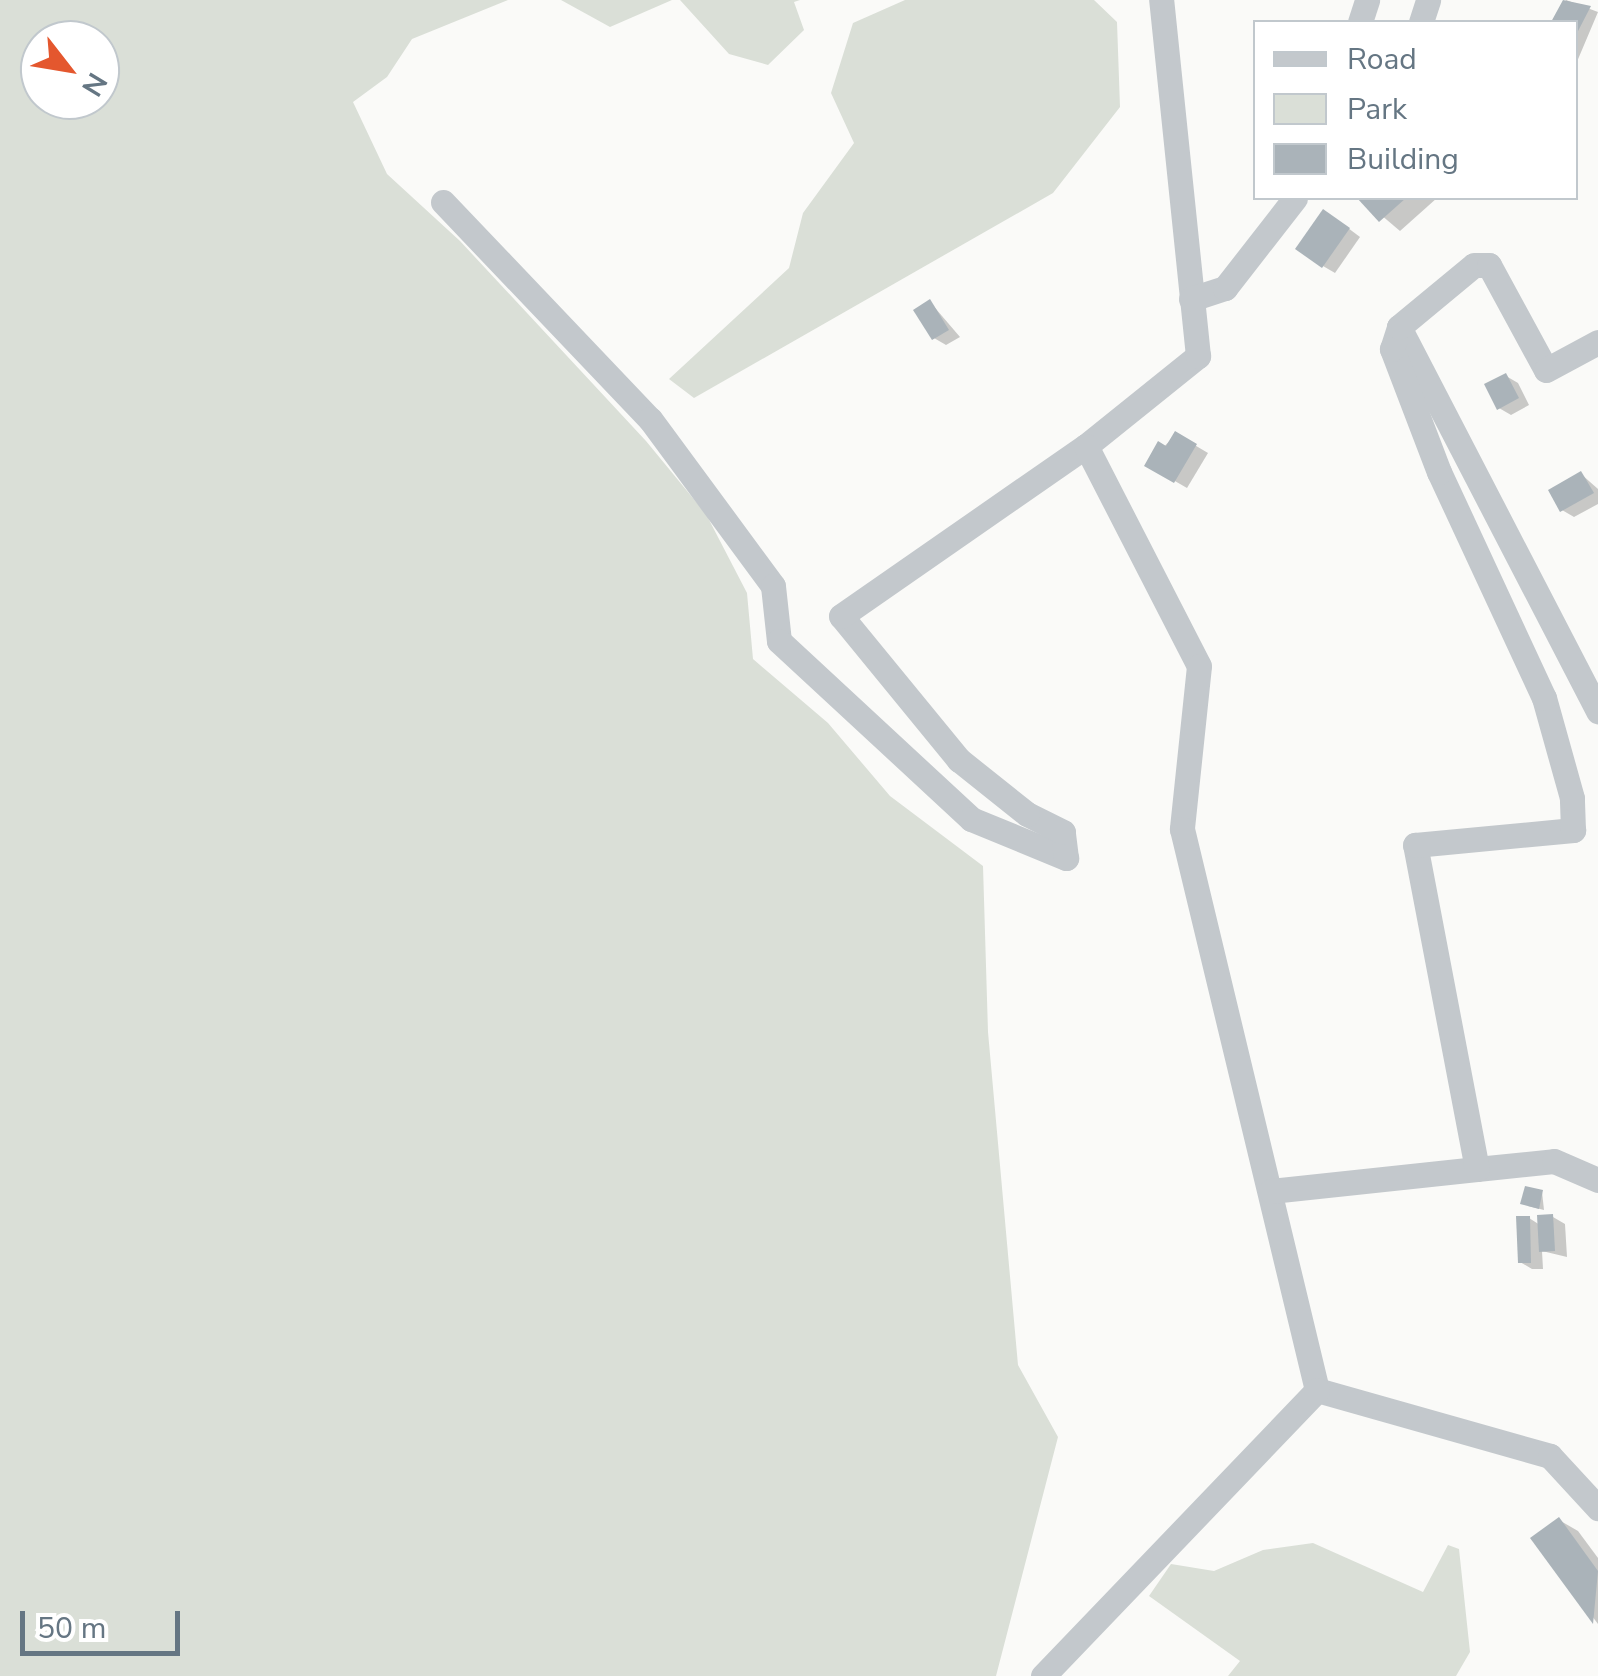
<!DOCTYPE html>
<html>
<head>
<meta charset="utf-8">
<style>
  body { margin:0 }
  #map { position:relative; width:1598px; height:1676px; overflow:hidden; background:#fafaf8; font-family:"Nunito Sans",sans-serif }
  div>[style] { position:absolute }
  .green>* { inset:0; background:#dadfd7 }
  .shadow>* { inset:0; background:#0003 }
  .building>* { inset:0; background:#aab3b9 }
  .street>* { height:25px; margin:-12.5px; padding:0 12.5px; transform-origin:12.5px; border-radius:12.5px; background:#c3c8cc }
  span { translate:-50% -50%; white-space:nowrap; text-align:center; line-height:1.15; -webkit-text-stroke:10px #fff; paint-order:stroke }
  .legend { position:absolute; left:1253px; top:20px; width:325px; height:180px; box-sizing:border-box; background:#fff; border:2px solid #c1c8cd; margin:0; padding:12px 18px; list-style:none; font-size:30px; color:#657683 }
  .legend li { display:flex; align-items:center; gap:20px; height:50px }
  .legend b { width:50px; border:2px solid #c1c8cd }
  .north { position:absolute; left:20px; top:20px; width:100px; height:100px; box-sizing:border-box; background:#fff; border:2px solid #c1c8cd; border-radius:50%; rotate:121deg; font-size:28px; font-weight:700; line-height:40px; text-align:center; color:#657683 }
  .north::after { content:''; display:block; margin:auto; width:35px; height:45px; background:#e4572e; clip-path:polygon(50% 0,100% 100%,50% 72%,0 100%) }
  .scale { position:absolute; left:20px; top:1611px; width:160px; height:45px; box-sizing:border-box; border:5px solid #657683; border-top:0; padding-left:12px; font-size:30px; line-height:35px; white-space:nowrap; color:#657683; -webkit-text-stroke:8px #fff; paint-order:stroke }
</style>
</head>
<body>
<div id="map">
  <div class="green">
    <i style="clip-path:polygon(evenodd,0 0,508px 0,412px 39px,387px 77px,353px 102px,387px 174px,460px 241px,646px 441px,706px 514px,747px 593px,753px 659px,828px 723px,890px 796px,983px 866px,988px 1032px,1018px 1365px,1058px 1437px,996px 1676px,0 1676px,0 0,40px 40px,100px 40px,100px 100px,40px 100px,40px 40px)"></i>
    <i style="clip-path:polygon(561px 0,672px 0,610px 27px)"></i>
    <i style="clip-path:polygon(680px 0,800px 0,794px 2px,804px 30px,768px 65px,729px 54px)"></i>
    <i style="clip-path:polygon(905px 0,1094px 0,1117px 22px,1120px 107px,1053px 193px,694px 398px,669px 379px,789px 268px,803px 213px,854px 143px,831px 93px,853px 23px)"></i>
    <i style="clip-path:polygon(1313px 1543px,1423px 1592px,1448px 1545px,1459px 1549px,1470px 1652px,1456px 1676px,1228px 1676px,1240px 1661px,1149px 1596px,1171px 1564px,1214px 1571px,1263px 1550px)"></i>
  </div>
  <div class="shadow">
    <i style="clip-path:polygon(1566px 0,1598px 12px,1576px 64px,1576px 22px,1554px 22px)"></i>
    <i style="clip-path:polygon(1361px 198px,1437px 198px,1400px 231px)"></i>
    <i style="clip-path:polygon(1336px 219px,1360px 237px,1335px 273px,1323px 266px)"></i>
    <i style="clip-path:polygon(930px 302px,960px 337px,946px 345px,934px 338px)"></i>
    <i style="clip-path:polygon(1506px 376px,1518px 383px,1529px 405px,1511px 415px,1499px 408px)"></i>
    <i style="clip-path:polygon(1176px 434px,1208px 453px,1187px 488px,1147px 465px)"></i>
    <i style="clip-path:polygon(1581px 474px,1598px 489px,1598px 504px,1574px 517px,1562px 510px)"></i>
    <i style="clip-path:polygon(1542px 1192px,1544px 1210px,1528px 1206px)"></i>
    <i style="clip-path:polygon(1553px 1217px,1565px 1224px,1567px 1257px,1542px 1251px,1543px 1269px,1532px 1269px,1520px 1262px,1529px 1218px,1540px 1225px)"></i>
    <i style="clip-path:polygon(1559px 1520px,1578px 1531px,1598px 1558px,1598px 1624px,1534px 1539px)"></i>
  </div>
  <div class="building">
    <i style="clip-path:polygon(1563px 0,1591px 6px,1576px 35px,1576px 22px,1551px 22px)"></i>
    <i style="clip-path:polygon(1357px 198px,1406px 198px,1379px 222px)"></i>
    <i style="clip-path:polygon(1323px 209px,1350px 228px,1322px 268px,1295px 249px)"></i>
    <i style="clip-path:polygon(930px 299px,949px 330px,932px 340px,913px 310px)"></i>
    <i style="clip-path:polygon(1506px 373px,1519px 398px,1497px 410px,1484px 384px)"></i>
    <i style="clip-path:polygon(1175px 431px,1197px 444px,1174px 483px,1144px 466px,1158px 441px,1166px 446px)"></i>
    <i style="clip-path:polygon(1581px 471px,1594px 493px,1560px 512px,1548px 490px)"></i>
    <i style="clip-path:polygon(1525px 1186px,1543px 1190px,1539px 1209px,1520px 1204px)"></i>
    <i style="clip-path:polygon(1553px 1214px,1555px 1251px,1539px 1252px,1537px 1215px)"></i>
    <i style="clip-path:polygon(1516px 1216px,1530px 1216px,1531px 1263px,1518px 1263px)"></i>
    <i style="clip-path:polygon(1559px 1517px,1598px 1571px,1593px 1624px,1530px 1538px)"></i>
  </div>
  <div class="street">
    <i style="left:1360px;top:22px;width:23px;rotate:-72deg"></i>
    <i style="left:1421px;top:22px;width:23px;rotate:-72deg"></i>
    <i style="left:443px;top:202px;width:300px;rotate:46.4deg"></i>
    <i style="left:650px;top:419px;width:207px;rotate:53.6deg"></i>
    <i style="left:773px;top:586px;width:55px;rotate:83.8deg"></i>
    <i style="left:779px;top:641px;width:262px;rotate:42.8deg"></i>
    <i style="left:971px;top:819px;width:103px;rotate:22.3deg"></i>
    <i style="left:1066px;top:858px;width:26px;rotate:-97deg"></i>
    <i style="left:1063px;top:832px;width:40px;rotate:-153.4deg"></i>
    <i style="left:1027px;top:814px;width:87px;rotate:-141.5deg"></i>
    <i style="left:959px;top:760px;width:186px;rotate:-129.3deg"></i>
    <i style="left:841px;top:616px;width:298px;rotate:-34.8deg"></i>
    <i style="left:1086px;top:446px;width:144px;rotate:-38.8deg"></i>
    <i style="left:1198px;top:356px;width:358px;rotate:-95.9deg"></i>
    <i style="left:1191px;top:299px;width:36px;rotate:-18deg"></i>
    <i style="left:1225px;top:288px;width:114px;rotate:-52.1deg"></i>
    <i style="left:1399px;top:327px;width:433px;rotate:62.6deg"></i>
    <i style="left:1086px;top:446px;width:247px;rotate:62.8deg"></i>
    <i style="left:1199px;top:666px;width:164px;rotate:96deg"></i>
    <i style="left:1182px;top:829px;width:577px;rotate:76.47deg"></i>
    <i style="left:1477px;top:1169px;width:77px;rotate:-5.9deg"></i>
    <i style="left:1554px;top:1161px;width:48px;rotate:23.4deg"></i>
    <i style="left:1271px;top:1191px;width:207px;rotate:-6.1deg"></i>
    <i style="left:1477px;top:1169px;width:330px;rotate:-100.8deg"></i>
    <i style="left:1415px;top:845px;width:159px;rotate:-5.4deg"></i>
    <i style="left:1573px;top:830px;width:32px;rotate:-92deg"></i>
    <i style="left:1572px;top:798px;width:104px;rotate:-105.6deg"></i>
    <i style="left:1544px;top:698px;width:249px;rotate:-114.9deg"></i>
    <i style="left:1439px;top:472px;width:132px;rotate:-110.9deg"></i>
    <i style="left:1392px;top:349px;width:23px;rotate:-72deg"></i>
    <i style="left:1399px;top:327px;width:97px;rotate:-39.6deg"></i>
    <i style="left:1474px;top:265px;width:15px"></i>
    <i style="left:1489px;top:265px;width:119px;rotate:61.5deg"></i>
    <i style="left:1546px;top:370px;width:59px;rotate:-28.3deg"></i>
    <i style="left:1317px;top:1390px;width:242px;rotate:15.8deg"></i>
    <i style="left:1550px;top:1456px;width:71px;rotate:47.3deg"></i>
    <i style="left:1043px;top:1676px;width:396px;rotate:-46.2deg"></i>
  </div>
  <ul class="legend">
  <li><b style="height:12px;background:#c3c8cc"></b>Road</li>
  <li><b style="height:28px;background:#dadfd7"></b>Park</li>
  <li><b style="height:28px;background:#aab3b9"></b>Building</li>
  </ul>
  <div class="north">N</div>
  <div class="scale">50 m</div>
</div>
</body>
</html>
